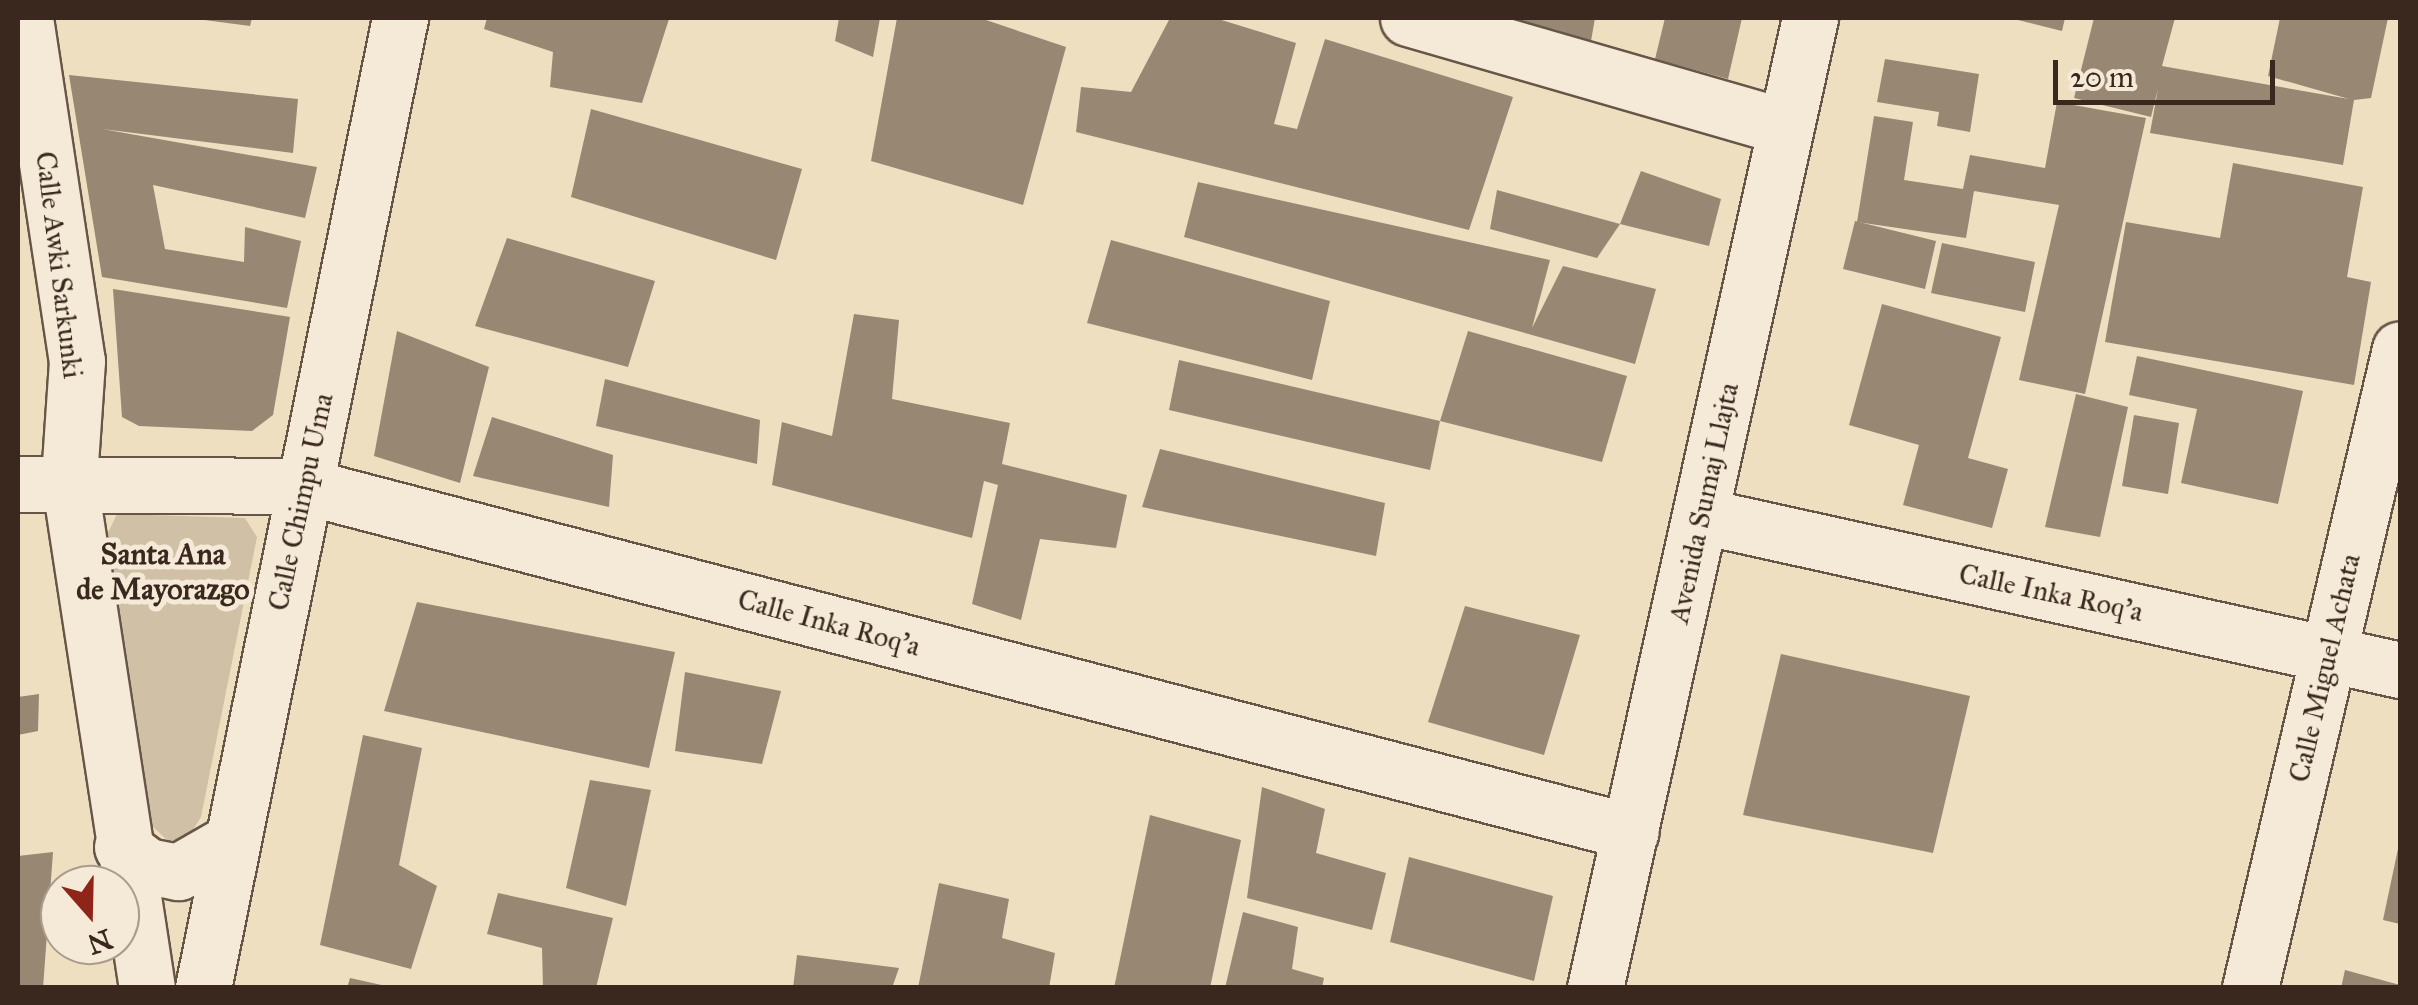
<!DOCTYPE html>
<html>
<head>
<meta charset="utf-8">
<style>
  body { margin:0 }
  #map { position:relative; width:2418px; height:1005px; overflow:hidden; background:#efdfc1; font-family:"IM FELL Great Primer",serif }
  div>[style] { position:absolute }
  .green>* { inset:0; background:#d0c0a5 }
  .building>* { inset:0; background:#988773 }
  .roads { filter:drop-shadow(2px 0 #675648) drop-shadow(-2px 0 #675648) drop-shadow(0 2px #675648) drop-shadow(0 -2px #675648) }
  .minor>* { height:55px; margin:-27.5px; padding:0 27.5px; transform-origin:27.5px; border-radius:27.5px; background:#f5ead7 }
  span { translate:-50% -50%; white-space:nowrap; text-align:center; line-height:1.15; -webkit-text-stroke:10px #f5ead7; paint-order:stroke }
  .street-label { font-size:28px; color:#3a281f }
  .neighbourhood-label { font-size:30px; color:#3a281f; font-weight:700 }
  .frame { position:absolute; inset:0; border:20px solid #3a281f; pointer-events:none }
  .north { position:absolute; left:40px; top:865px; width:100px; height:100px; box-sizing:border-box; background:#f5ead7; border:2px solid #aa9c8d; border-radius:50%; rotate:160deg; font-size:28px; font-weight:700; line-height:40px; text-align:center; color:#3a281f }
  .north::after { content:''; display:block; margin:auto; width:35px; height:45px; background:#8f2418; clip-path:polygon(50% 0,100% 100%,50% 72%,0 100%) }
  .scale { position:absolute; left:2053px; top:60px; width:222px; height:45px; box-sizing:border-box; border:5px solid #3a281f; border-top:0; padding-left:12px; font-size:30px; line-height:35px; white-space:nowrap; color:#3a281f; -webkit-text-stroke:8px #f5ead7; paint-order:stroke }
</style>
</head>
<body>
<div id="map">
  <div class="green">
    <i style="clip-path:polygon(117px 514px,245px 518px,257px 537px,201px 817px,188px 838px,168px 841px,151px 825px,107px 535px)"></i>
  </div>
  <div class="building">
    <i style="clip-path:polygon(189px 18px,252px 18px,250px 26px)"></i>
    <i style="clip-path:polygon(487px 18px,664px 18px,669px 19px,642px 103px,550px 87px,553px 52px,484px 29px)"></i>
    <i style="clip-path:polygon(839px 18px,880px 18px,873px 57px,835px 41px)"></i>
    <i style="clip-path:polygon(897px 18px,980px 18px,1066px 47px,1023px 205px,871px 161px)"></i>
    <i style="clip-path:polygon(1170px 18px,1215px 18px,1296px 43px,1274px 124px,1297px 129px,1325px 39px,1513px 97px,1469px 230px,1076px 132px,1081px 87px,1131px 92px)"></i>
    <i style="clip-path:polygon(1504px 18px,1595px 18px,1591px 41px)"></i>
    <i style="clip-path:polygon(1665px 18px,1742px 18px,1728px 79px,1655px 59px)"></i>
    <i style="clip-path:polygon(2010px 18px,2065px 18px,2062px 31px)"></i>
    <i style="clip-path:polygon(2094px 18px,2175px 18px,2162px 66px,2349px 99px,2268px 76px,2280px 18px,2388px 18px,2371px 98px,2354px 100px,2343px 165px,2150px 133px,2158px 89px,2151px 117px,2074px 98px)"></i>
    <i style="clip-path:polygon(1885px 59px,1979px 74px,1970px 132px,1937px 126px,1939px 112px,1877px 102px)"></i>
    <i style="clip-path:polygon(69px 75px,298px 99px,293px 153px,102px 129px,317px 167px,305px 218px,153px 185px,165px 249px,244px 262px,245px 227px,301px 241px,287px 308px,102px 277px)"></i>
    <i style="clip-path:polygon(2057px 102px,2146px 118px,2085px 394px,2019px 380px,2059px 205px,1974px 191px,1966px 238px,1857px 222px,1874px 116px,1913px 122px,1904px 180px,1963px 189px,1970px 155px,2045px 168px)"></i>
    <i style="clip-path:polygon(591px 109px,802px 169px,776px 260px,571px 197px)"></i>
    <i style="clip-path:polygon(2233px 163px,2363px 187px,2347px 277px,2371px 282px,2354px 385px,2105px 342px,2126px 222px,2220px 238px)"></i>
    <i style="clip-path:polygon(1641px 171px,1721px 199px,1709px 246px,1620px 224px)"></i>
    <i style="clip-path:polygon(1198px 182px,1550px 260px,1532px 328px,1563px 266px,1656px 289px,1635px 364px,1184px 237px)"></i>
    <i style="clip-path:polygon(1497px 190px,1620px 224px,1597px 258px,1490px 229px)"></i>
    <i style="clip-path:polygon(1855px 221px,1936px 241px,1925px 289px,1843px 269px)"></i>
    <i style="clip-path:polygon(507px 238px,655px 281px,628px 367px,475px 326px)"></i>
    <i style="clip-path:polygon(1111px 240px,1330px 301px,1312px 380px,1087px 323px)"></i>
    <i style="clip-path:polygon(1942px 243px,2035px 262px,2025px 312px,1931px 293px)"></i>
    <i style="clip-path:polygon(113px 289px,290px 317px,273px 415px,252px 431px,139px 426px,122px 417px)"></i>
    <i style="clip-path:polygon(1882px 304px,2001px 337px,1968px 458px,2008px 469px,1992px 528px,1903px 505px,1919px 445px,1849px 425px)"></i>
    <i style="clip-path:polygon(854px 314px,899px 320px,892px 399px,1010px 423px,1002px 464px,1127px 495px,1116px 548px,1040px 539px,1021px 620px,972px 604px,998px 485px,984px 481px,972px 538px,772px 485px,782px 422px,832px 436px)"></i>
    <i style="clip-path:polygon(397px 331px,489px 367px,460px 483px,374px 456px)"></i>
    <i style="clip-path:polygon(1468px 331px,1627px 376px,1602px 462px,1440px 421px)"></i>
    <i style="clip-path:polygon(2137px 356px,2303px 391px,2278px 504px,2181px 483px,2197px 409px,2129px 395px)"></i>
    <i style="clip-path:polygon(1179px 360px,1440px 421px,1430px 470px,1169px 410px)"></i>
    <i style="clip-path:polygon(605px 379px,760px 420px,757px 464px,596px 426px)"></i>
    <i style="clip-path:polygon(2076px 394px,2128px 407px,2100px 537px,2045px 527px)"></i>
    <i style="clip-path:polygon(2134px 415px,2179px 423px,2168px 494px,2122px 486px)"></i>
    <i style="clip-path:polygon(492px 417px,613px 455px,609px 507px,473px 476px)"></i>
    <i style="clip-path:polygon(1160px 449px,1385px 503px,1376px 556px,1142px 507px)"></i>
    <i style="clip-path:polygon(417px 602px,675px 652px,649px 768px,384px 711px)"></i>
    <i style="clip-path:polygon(1465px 606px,1580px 635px,1544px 755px,1428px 722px)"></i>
    <i style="clip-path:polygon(1781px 654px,1970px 696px,1933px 853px,1743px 815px)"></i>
    <i style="clip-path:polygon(685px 672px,781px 691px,762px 764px,675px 751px)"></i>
    <i style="clip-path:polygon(39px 694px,38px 731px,18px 735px,18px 697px)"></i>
    <i style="clip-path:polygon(363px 735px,422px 748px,399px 865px,437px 886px,411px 969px,320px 945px)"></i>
    <i style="clip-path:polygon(590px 780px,651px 790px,626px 906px,566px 888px)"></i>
    <i style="clip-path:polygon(1262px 787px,1325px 809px,1316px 853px,1386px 873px,1372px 930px,1247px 898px)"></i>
    <i style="clip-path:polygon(1150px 815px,1241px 840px,1210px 988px,1114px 988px)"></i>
    <i style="clip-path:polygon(2399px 844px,2400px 844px,2400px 924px,2383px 920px)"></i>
    <i style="clip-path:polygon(53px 852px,43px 988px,18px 988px,18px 856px)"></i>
    <i style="clip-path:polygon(1409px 857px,1553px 896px,1534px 981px,1390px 942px)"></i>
    <i style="clip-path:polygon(939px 883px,1009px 899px,1002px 938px,1055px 953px,1049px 988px,918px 988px)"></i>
    <i style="clip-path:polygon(498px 893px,613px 918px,596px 988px,543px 988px,542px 948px,487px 934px)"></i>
    <i style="clip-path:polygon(1243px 912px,1298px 927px,1292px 969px,1324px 978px,1322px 988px,1225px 988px)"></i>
    <i style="clip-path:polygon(797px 955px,899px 968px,892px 988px,793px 988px)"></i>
    <i style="clip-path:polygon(2345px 970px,2400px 985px,2400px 988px,2341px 988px)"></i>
    <i style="clip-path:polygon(350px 978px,386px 986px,386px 988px,347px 988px)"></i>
  </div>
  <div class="roads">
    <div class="minor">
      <i style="left:25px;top:18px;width:347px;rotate:81.4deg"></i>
      <i style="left:77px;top:361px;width:118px;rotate:93.9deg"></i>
      <i style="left:69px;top:479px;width:515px;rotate:81.29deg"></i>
      <i style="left:1408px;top:18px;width:388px;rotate:16.1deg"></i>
      <i style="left:18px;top:484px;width:286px;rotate:0.4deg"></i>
      <i style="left:304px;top:486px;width:1371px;rotate:14.61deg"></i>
      <i style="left:1702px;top:516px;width:715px;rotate:12.44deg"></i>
      <i style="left:122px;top:847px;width:31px;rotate:37deg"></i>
      <i style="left:147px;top:866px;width:32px;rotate:11deg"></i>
      <i style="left:178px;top:872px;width:62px;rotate:-29.9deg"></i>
      <i style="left:203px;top:988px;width:990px;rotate:-78.52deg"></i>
      <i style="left:1595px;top:988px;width:994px;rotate:-77.5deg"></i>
      <i style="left:2250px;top:988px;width:656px;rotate:-76.79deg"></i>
    </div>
  </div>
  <div class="street-label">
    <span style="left:59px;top:265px;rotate:83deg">Calle Awki Sarkunki</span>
    <span style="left:301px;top:502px;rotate:-78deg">Calle Chimpu Uma</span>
    <span style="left:1704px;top:503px;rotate:-78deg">Avenida Sumaj Llajta</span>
    <span style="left:2051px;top:593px;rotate:12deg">Calle Inka Roq'a</span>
    <span style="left:829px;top:623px;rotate:15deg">Calle Inka Roq'a</span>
    <span style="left:2325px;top:668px;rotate:-77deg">Calle Miguel Achata</span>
  </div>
  <div class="neighbourhood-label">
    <span style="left:163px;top:571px">Santa Ana<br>de Mayorazgo</span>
  </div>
  <div class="frame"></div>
  <div class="north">N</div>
  <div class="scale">20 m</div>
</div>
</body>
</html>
